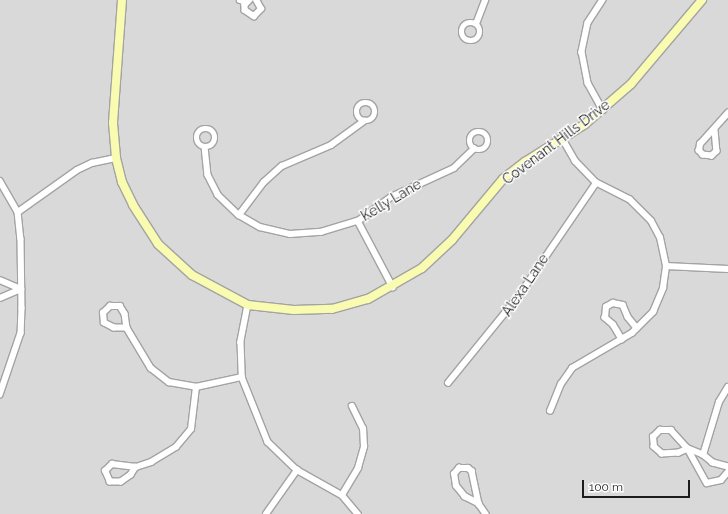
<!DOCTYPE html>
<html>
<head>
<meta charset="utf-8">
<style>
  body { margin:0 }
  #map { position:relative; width:728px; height:514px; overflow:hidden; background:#eee9e1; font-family:Raleway,sans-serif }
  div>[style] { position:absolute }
  .residential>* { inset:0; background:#dad9d9 }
  .roads { filter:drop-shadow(1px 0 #a3a3a3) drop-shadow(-1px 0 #a3a3a3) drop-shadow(0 1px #a3a3a3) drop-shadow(0 -1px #a3a3a3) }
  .street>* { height:5.5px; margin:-2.75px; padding:0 2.75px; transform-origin:2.75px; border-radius:2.75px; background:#fff }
  .street>.ring { margin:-2.75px; padding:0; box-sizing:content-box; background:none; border:5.5px solid #fff; border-radius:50% }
  .secondary>* { height:8px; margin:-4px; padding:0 4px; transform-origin:4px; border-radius:4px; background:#f9fbb1 }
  span { translate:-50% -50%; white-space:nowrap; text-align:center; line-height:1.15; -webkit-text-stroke:3px #fff; paint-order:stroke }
  .street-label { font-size:14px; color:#1c1c1c }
  .scale { position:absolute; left:582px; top:480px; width:108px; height:18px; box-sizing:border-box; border:2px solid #1c1c1c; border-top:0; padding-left:5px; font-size:12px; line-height:14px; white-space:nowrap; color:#1c1c1c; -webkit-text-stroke:3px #fff; paint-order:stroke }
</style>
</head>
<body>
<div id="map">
  <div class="residential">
    <i style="clip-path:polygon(0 0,728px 0,728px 514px,0 514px)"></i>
  </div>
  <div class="roads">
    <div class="street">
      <i style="left:240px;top:0;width:7px;rotate:16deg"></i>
      <i style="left:250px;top:0;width:7px;rotate:135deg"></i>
      <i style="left:245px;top:5px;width:5px;rotate:90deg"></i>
      <i style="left:245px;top:10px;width:11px;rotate:34deg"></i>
      <i style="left:254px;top:16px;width:10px;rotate:-45deg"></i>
      <i style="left:261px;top:9px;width:10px;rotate:-119deg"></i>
      <i style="left:603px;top:0;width:27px;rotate:123deg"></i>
      <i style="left:588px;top:23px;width:30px;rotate:102deg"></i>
      <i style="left:582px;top:52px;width:32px;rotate:79deg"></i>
      <i style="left:588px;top:83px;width:31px;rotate:61deg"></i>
      <i class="ring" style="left:462px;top:23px;width:12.5px;height:12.5px"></i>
      <i style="left:476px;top:24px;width:26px;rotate:-69deg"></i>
      <i class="ring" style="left:357px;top:103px;width:12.5px;height:12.5px"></i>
      <i class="ring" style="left:197px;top:129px;width:12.5px;height:12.5px"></i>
      <i style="left:715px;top:130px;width:21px;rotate:85deg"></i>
      <i style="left:717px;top:151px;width:7px;rotate:135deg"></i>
      <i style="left:712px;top:156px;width:9px;rotate:-174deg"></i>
      <i style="left:703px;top:155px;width:6px;rotate:-135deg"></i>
      <i style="left:699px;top:151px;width:7px;rotate:-82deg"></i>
      <i style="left:700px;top:144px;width:42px;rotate:-47.9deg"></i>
      <i class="ring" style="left:470px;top:132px;width:12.5px;height:12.5px"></i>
      <i style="left:205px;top:147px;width:28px;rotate:84deg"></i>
      <i style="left:208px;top:175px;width:22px;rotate:63deg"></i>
      <i style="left:218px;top:195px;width:29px;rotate:44deg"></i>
      <i style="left:239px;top:215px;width:24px;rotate:30deg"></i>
      <i style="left:260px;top:227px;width:31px;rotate:13deg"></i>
      <i style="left:290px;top:234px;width:31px;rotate:-4deg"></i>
      <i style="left:321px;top:232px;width:39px;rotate:-17deg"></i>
      <i style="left:358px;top:221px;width:41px;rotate:-36deg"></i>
      <i style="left:391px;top:197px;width:69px;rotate:-24.7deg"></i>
      <i style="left:454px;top:168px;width:28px;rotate:-44deg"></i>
      <i style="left:0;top:181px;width:36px;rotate:60deg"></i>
      <i style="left:18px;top:212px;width:27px;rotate:84deg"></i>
      <i style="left:21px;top:239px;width:69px;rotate:89.2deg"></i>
      <i style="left:22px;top:308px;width:25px;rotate:92deg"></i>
      <i style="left:21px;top:333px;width:65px;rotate:108.7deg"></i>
      <i style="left:18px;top:212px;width:72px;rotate:-35.4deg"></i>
      <i style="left:77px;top:170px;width:17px;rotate:-25deg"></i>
      <i style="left:92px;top:163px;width:25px;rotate:-12deg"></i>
      <i style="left:239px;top:215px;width:41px;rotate:-52.9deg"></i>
      <i style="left:264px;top:182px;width:24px;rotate:-42deg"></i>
      <i style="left:282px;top:166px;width:53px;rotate:-23.2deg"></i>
      <i style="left:331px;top:145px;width:41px;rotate:-36deg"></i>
      <i style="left:358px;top:221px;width:75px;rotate:62.1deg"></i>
      <i style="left:666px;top:266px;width:62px;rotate:2.8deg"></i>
      <i style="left:0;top:280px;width:23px;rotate:23deg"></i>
      <i style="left:0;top:298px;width:23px;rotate:-23deg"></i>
      <i style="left:248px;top:305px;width:38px;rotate:101deg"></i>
      <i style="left:241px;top:342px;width:35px;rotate:88deg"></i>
      <i style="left:242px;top:377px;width:70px;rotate:68.2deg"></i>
      <i style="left:268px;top:442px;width:40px;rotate:44deg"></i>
      <i style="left:297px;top:470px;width:51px;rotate:29.1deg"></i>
      <i style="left:342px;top:495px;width:25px;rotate:50deg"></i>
      <i style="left:127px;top:328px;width:13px;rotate:180deg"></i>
      <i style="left:114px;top:328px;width:11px;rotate:-153deg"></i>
      <i style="left:104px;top:323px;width:10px;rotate:-96deg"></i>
      <i style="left:103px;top:313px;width:10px;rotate:-45deg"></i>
      <i style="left:110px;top:306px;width:10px"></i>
      <i style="left:120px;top:306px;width:9px;rotate:58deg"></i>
      <i style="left:125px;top:314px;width:14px;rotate:82deg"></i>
      <i style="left:127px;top:328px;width:47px;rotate:59deg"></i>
      <i style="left:151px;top:368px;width:23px;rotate:38deg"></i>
      <i style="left:169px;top:382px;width:27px;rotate:10deg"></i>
      <i style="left:196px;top:387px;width:47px;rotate:-12.3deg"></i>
      <i style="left:622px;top:340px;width:17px;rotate:-121deg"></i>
      <i style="left:613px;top:325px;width:11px;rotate:-139deg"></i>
      <i style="left:605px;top:318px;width:11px;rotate:-85deg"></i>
      <i style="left:606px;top:307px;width:8px;rotate:-30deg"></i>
      <i style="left:613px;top:303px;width:10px;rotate:11deg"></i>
      <i style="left:623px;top:305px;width:13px;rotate:67deg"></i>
      <i style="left:628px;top:317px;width:14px;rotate:51deg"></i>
      <i style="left:448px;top:383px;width:111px;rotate:-50.9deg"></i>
      <i style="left:518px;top:297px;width:138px;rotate:-55.6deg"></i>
      <i style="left:550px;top:411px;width:29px;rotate:-68deg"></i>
      <i style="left:561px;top:384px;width:19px;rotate:-55deg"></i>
      <i style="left:572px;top:368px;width:69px;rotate:-30.3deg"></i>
      <i style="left:632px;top:333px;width:30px;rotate:-45deg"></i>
      <i style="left:653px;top:312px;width:26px;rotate:-67deg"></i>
      <i style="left:663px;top:288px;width:22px;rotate:-82deg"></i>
      <i style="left:666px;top:266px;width:29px;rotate:-102deg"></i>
      <i style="left:660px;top:238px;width:19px;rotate:-118deg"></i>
      <i style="left:651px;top:221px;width:30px;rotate:-135deg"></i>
      <i style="left:630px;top:200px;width:38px;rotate:-153deg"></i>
      <i style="left:596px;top:183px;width:30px;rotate:-134deg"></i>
      <i style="left:575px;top:161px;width:24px;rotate:-120deg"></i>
      <i style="left:703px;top:455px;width:55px;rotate:-73.2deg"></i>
      <i style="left:719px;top:402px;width:17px;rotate:-59deg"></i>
      <i style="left:136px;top:467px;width:9px;rotate:122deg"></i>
      <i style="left:131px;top:475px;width:12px;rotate:145deg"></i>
      <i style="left:121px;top:482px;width:11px;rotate:180deg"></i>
      <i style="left:110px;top:482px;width:12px;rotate:-114deg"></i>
      <i style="left:105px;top:471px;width:10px;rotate:-45deg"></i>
      <i style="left:112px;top:464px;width:24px;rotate:7deg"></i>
      <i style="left:136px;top:467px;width:16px;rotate:-18deg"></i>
      <i style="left:151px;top:462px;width:29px;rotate:-31deg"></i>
      <i style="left:176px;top:447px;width:23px;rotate:-50deg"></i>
      <i style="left:191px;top:429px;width:42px;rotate:-83.2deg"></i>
      <i style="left:728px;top:467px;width:16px;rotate:-165deg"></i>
      <i style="left:713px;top:463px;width:13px;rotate:-141deg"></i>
      <i style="left:703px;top:455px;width:16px;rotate:-158deg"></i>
      <i style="left:688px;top:449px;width:10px;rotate:156deg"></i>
      <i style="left:679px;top:453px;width:17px;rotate:177deg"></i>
      <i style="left:662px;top:454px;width:11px;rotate:-139deg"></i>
      <i style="left:654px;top:447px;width:10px;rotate:-96deg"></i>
      <i style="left:653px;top:437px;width:10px;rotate:-45deg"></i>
      <i style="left:660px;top:430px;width:11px"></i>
      <i style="left:671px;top:430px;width:25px;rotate:48deg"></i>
      <i style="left:688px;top:449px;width:39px;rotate:61deg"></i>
      <i style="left:707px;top:483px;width:14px;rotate:-12deg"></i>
      <i style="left:721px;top:480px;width:11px;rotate:-49deg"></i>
      <i style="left:342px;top:495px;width:31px;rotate:-59deg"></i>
      <i style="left:358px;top:468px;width:22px;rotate:-74deg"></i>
      <i style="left:364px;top:447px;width:18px;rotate:-93deg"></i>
      <i style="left:363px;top:429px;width:25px;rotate:-116deg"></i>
      <i style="left:479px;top:504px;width:16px;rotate:-153deg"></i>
      <i style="left:465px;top:497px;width:14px;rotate:-129deg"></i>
      <i style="left:456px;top:486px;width:12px;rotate:-99deg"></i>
      <i style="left:454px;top:474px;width:8px;rotate:-50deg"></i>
      <i style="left:459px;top:468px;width:9px"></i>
      <i style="left:468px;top:468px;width:5px;rotate:37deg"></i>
      <i style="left:472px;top:471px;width:34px;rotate:78deg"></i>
      <i style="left:479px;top:504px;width:12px;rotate:55deg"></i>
      <i style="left:266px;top:514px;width:54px;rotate:-54.8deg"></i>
    </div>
    <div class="secondary">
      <i style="left:122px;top:0;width:123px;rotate:94.2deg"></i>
      <i style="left:113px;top:123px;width:35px;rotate:85deg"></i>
      <i style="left:116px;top:158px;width:25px;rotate:76deg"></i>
      <i style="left:122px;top:182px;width:25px;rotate:64deg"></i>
      <i style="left:133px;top:205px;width:46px;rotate:57.3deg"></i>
      <i style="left:158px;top:244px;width:46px;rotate:42.4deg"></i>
      <i style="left:192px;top:275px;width:64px;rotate:28.2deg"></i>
      <i style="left:248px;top:305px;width:46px;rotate:6.2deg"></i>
      <i style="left:294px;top:310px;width:38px;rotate:-2deg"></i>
      <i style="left:332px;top:309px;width:37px;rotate:-16deg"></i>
      <i style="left:368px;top:299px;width:62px;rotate:-29.9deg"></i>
      <i style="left:422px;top:268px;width:41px;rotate:-43deg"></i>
      <i style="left:452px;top:240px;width:80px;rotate:-50.1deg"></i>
      <i style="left:503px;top:179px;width:28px;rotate:-38deg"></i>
      <i style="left:525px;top:162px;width:71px;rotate:-32.3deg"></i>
      <i style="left:585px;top:124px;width:61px;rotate:-41deg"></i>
      <i style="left:631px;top:84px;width:110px;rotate:-49.8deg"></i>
    </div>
  </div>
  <div class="street-label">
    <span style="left:556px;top:142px;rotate:-37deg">Covenant Hills Drive</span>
    <span style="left:391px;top:200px;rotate:-31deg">Kelly Lane</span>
    <span style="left:525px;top:285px;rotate:-56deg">Alexa Lane</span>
  </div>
  <div class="scale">100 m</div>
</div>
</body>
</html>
